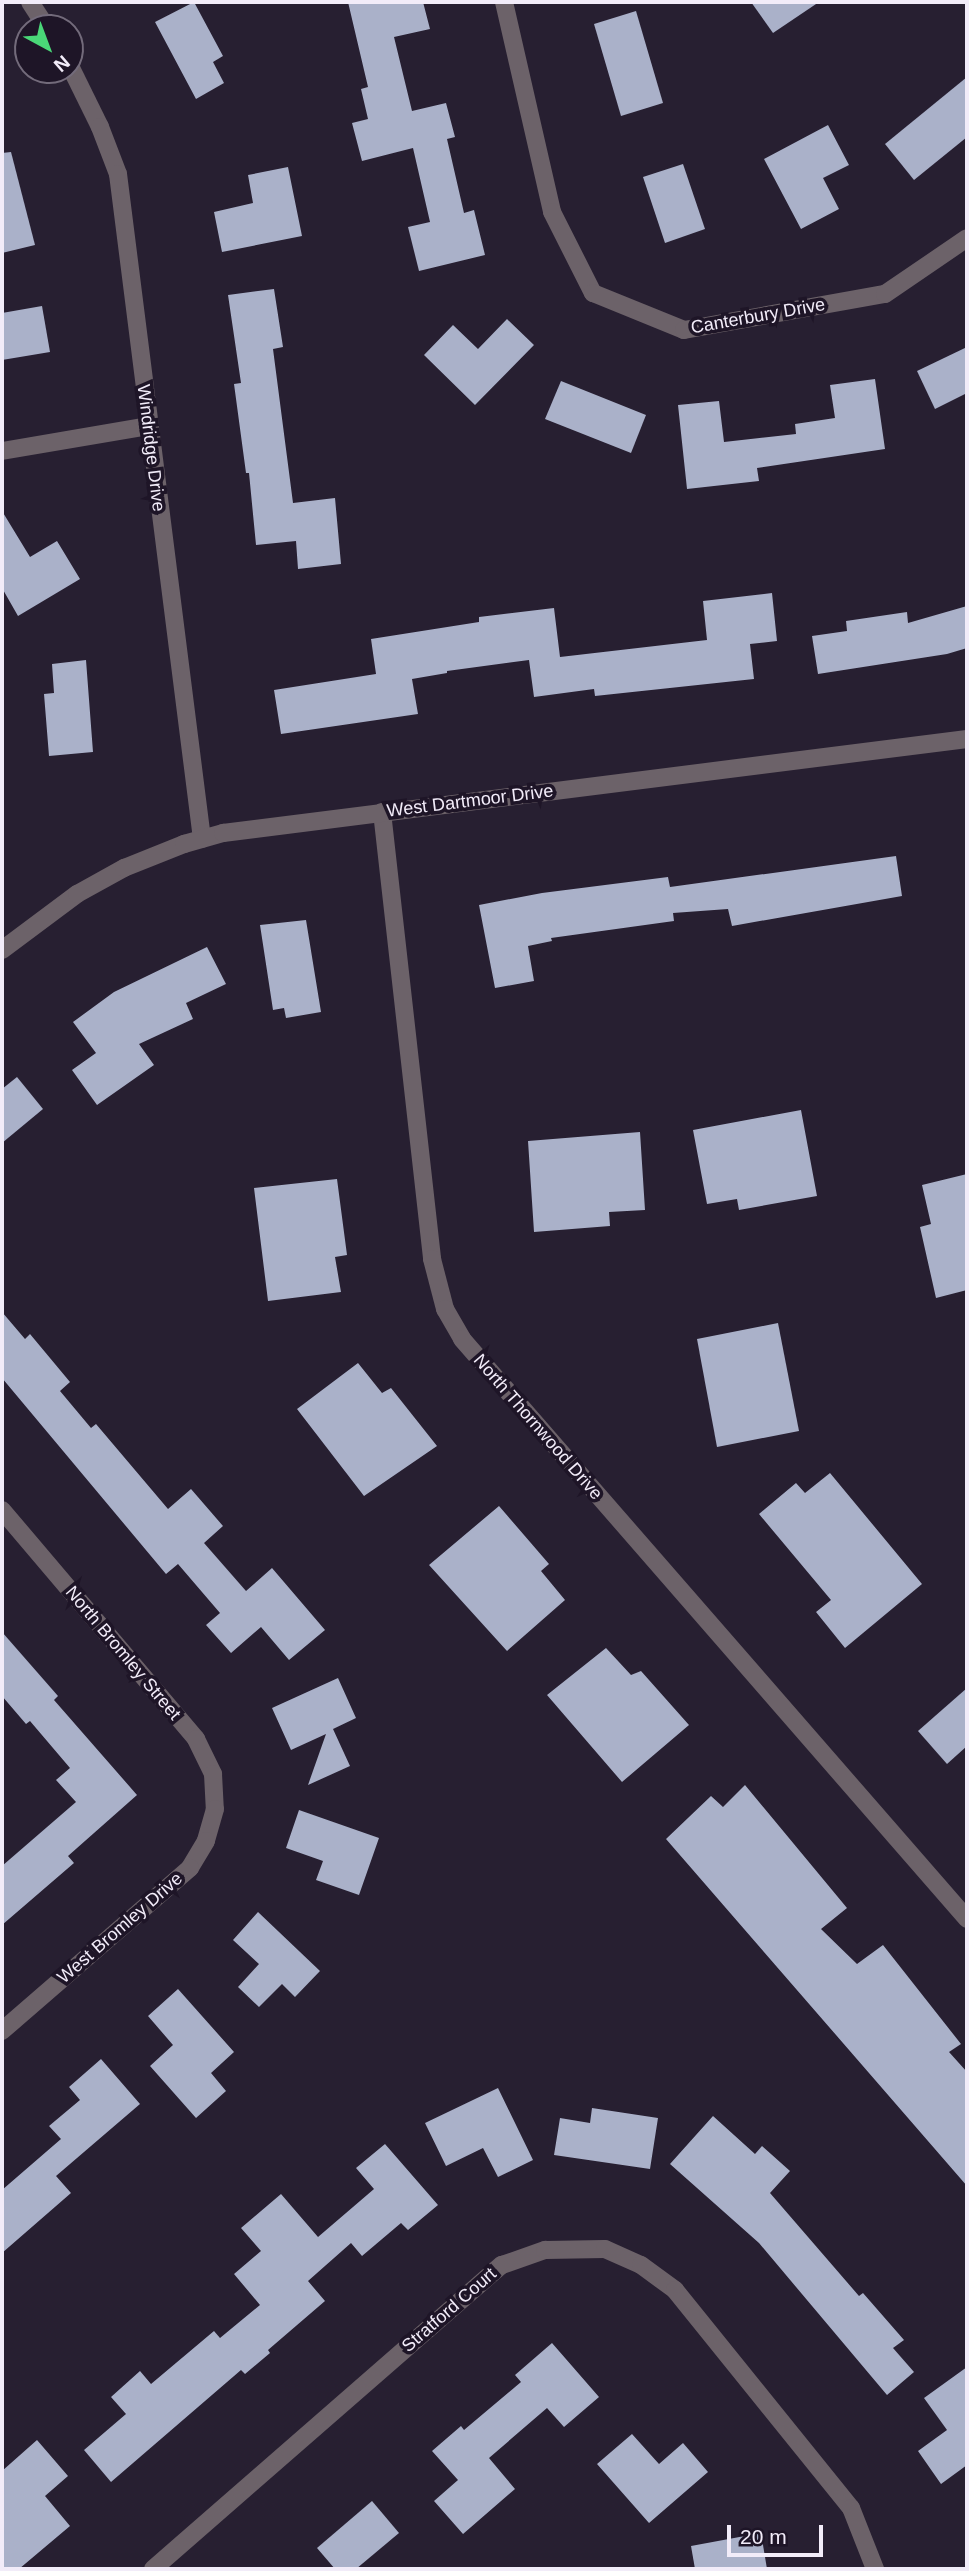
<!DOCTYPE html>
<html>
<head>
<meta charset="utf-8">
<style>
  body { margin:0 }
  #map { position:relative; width:969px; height:2571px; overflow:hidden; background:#271f31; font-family:Arial,sans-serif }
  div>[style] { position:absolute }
  .building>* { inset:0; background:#aab1c9 }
  .minor>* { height:18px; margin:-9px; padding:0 9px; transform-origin:9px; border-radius:9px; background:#6c6269 }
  span { translate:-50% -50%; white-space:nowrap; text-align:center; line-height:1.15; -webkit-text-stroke:7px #1e1527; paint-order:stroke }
  .street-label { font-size:18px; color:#f2ecf9 }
  .frame { position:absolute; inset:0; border:4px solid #f2ecf9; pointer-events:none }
  .north { position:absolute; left:14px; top:14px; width:70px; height:70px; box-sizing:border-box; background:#1e1527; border:2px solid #736b7b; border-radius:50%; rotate:139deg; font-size:19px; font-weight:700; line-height:28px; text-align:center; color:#f2ecf9 }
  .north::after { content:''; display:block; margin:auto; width:24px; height:32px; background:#4ad778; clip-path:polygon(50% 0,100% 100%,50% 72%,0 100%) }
  .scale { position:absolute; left:727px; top:2525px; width:96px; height:32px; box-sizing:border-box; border:4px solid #f2ecf9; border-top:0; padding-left:9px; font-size:21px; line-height:24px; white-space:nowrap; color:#f2ecf9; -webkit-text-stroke:5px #1e1527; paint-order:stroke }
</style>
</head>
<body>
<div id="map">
  <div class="building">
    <i style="clip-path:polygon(194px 2px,223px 56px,213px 62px,224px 83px,196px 99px,155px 22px)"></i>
    <i style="clip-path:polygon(348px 2px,423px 2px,430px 29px,394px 37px,412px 111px,446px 103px,455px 137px,447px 139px,464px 213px,474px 210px,485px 255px,419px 271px,408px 227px,430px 222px,413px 148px,362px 161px,352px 123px,368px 119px,361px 89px,368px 87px)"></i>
    <i style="clip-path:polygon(751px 2px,819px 2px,773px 33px)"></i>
    <i style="clip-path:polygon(636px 11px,663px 103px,621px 116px,594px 24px)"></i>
    <i style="clip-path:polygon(967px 77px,967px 137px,914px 180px,885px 144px)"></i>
    <i style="clip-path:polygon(828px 125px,849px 165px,823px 178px,839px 209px,801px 229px,764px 159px)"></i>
    <i style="clip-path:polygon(11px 152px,35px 245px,2px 253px,2px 153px)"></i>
    <i style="clip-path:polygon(683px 164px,705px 229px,665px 243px,643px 177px)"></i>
    <i style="clip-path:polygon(288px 167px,302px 236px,222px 252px,214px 212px,253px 203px,248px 175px)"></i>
    <i style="clip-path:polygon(274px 289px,283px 347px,273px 349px,293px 503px,335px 498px,341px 564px,298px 569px,296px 541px,256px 545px,249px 473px,246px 473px,234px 384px,241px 383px,228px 295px)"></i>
    <i style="clip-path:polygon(42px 306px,50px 352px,2px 360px,2px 313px)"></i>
    <i style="clip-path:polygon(507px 319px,534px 345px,475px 405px,424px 355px,453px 325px,478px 349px)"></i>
    <i style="clip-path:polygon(967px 347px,967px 393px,935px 409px,917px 371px)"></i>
    <i style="clip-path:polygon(875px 379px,885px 449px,757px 468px,759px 481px,687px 489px,678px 405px,719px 401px,724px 442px,796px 434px,795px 424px,835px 418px,830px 385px)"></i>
    <i style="clip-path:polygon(561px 381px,646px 415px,631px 453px,545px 419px)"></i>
    <i style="clip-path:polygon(2px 511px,30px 557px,57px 541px,80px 579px,18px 616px,2px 588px)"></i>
    <i style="clip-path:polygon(772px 593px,777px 641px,750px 644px,754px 679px,595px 696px,594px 689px,534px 697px,529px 660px,447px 671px,447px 673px,412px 679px,418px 714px,281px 734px,274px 690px,376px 674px,371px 639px,479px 622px,479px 617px,554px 608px,560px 657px,707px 640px,703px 601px)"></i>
    <i style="clip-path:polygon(967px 606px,967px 648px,947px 654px,818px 674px,812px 636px,847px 631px,846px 621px,907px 612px,908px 623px)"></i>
    <i style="clip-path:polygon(86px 660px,93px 752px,49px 756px,44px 694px,54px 693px,52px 664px)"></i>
    <i style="clip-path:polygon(896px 856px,902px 896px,732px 926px,728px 909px,673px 913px,674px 921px,551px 938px,552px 941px,528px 946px,534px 981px,495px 988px,479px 905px,542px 893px,668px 877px,670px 887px)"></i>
    <i style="clip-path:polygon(306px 920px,321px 1012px,286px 1018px,284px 1008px,273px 1010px,260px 925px)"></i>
    <i style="clip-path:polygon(207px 947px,226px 984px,186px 1003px,193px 1019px,139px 1044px,154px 1065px,97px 1105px,72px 1070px,96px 1053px,73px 1022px,114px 992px)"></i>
    <i style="clip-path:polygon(17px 1077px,43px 1109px,2px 1143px,2px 1089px)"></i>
    <i style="clip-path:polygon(801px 1110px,817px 1196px,739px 1210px,737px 1199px,707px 1204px,693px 1130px)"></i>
    <i style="clip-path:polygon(640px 1132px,645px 1210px,609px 1212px,610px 1226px,534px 1232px,528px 1141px)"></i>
    <i style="clip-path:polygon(967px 1174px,967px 1290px,936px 1298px,920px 1227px,931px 1224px,922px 1185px)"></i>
    <i style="clip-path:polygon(337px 1179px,347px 1255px,335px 1257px,341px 1292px,268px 1301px,254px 1188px)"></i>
    <i style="clip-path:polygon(2px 1312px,25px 1339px,30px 1334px,70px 1382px,60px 1391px,91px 1428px,96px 1424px,168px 1509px,191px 1489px,223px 1526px,204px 1543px,246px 1591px,272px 1568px,325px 1630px,289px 1660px,261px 1627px,231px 1653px,206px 1625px,220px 1613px,178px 1564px,166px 1574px,2px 1378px)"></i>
    <i style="clip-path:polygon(778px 1323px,799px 1431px,717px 1447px,697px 1339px)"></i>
    <i style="clip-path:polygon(358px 1363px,382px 1393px,391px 1388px,437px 1446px,364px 1496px,297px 1409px)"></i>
    <i style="clip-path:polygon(830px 1473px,922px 1584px,845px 1648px,816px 1612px,831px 1600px,759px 1514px,796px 1483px,805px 1493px)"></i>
    <i style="clip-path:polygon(499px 1506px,549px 1564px,541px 1571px,565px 1600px,507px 1651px,429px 1565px)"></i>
    <i style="clip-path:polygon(2px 1632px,58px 1696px,54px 1700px,137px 1795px,68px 1856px,74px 1863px,2px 1925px,2px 1866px,76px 1802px,56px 1780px,70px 1768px,30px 1721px,26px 1724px,2px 1696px)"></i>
    <i style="clip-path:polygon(606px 1648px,631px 1675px,641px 1671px,689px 1725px,622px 1782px,547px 1695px)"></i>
    <i style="clip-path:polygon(338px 1678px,356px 1718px,333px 1729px,350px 1766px,308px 1785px,326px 1734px,291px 1750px,272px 1708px)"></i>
    <i style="clip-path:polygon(967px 1688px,967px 1746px,947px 1764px,918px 1731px)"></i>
    <i style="clip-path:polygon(745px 1785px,847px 1908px,821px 1929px,857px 1964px,883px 1945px,961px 2044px,949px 2052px,967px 2072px,967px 2186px,666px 1839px,711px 1796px,723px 1807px)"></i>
    <i style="clip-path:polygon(299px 1810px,379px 1838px,359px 1895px,316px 1880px,323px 1861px,286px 1848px)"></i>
    <i style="clip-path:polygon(258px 1912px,320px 1971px,295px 1997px,282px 1984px,259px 2007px,238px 1987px,259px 1964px,233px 1940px)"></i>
    <i style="clip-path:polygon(178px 1989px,234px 2052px,211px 2073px,226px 2091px,196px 2118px,150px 2066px,173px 2045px,148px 2016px)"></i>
    <i style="clip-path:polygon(101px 2059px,140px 2104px,56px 2176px,71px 2193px,2px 2253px,2px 2190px,61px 2139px,49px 2126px,80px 2100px,69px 2087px)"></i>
    <i style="clip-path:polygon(498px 2088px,533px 2160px,498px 2177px,483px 2148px,446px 2166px,425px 2123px)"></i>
    <i style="clip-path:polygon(592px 2108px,658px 2118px,650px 2169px,554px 2155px,560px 2118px,590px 2123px)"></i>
    <i style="clip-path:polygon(713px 2116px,755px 2154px,762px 2146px,790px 2171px,770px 2193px,859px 2296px,863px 2293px,904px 2340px,893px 2348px,914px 2372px,887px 2395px,759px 2243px,670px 2164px)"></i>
    <i style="clip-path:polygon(385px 2144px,438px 2205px,408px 2230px,401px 2223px,362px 2256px,351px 2243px,308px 2281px,325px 2301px,268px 2350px,270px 2353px,245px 2374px,241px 2370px,111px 2482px,84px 2450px,126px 2414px,111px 2397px,140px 2371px,151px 2384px,214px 2331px,220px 2338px,260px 2305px,234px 2274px,261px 2251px,241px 2228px,281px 2194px,318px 2237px,374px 2189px,356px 2168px)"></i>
    <i style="clip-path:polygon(552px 2343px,599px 2397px,564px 2427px,547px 2408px,489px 2458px,515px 2489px,463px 2534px,434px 2501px,458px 2480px,432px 2451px,461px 2426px,464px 2430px,521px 2382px,515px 2375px)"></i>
    <i style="clip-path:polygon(967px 2367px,967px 2465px,941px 2484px,918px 2451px,947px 2430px,924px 2398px)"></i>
    <i style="clip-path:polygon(632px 2434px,659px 2464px,683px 2443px,708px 2472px,649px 2523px,597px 2464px)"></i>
    <i style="clip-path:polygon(37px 2440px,68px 2476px,45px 2496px,70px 2526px,19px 2569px,2px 2569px,2px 2471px)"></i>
    <i style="clip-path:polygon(372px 2501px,399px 2533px,356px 2569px,335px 2569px,317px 2548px)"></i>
    <i style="clip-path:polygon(761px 2533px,767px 2569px,695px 2569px,691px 2546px)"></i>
  </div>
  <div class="minor">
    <i style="left:30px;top:2px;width:31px;rotate:57deg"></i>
    <i style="left:504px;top:2px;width:215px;rotate:77.1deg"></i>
    <i style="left:552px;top:212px;width:91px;rotate:63.2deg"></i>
    <i style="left:593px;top:293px;width:98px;rotate:22.1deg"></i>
    <i style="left:684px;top:330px;width:204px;rotate:-10.2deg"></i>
    <i style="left:885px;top:294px;width:99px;rotate:-34.3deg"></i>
    <i style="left:70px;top:66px;width:68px;rotate:63.8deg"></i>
    <i style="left:100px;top:127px;width:50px;rotate:69deg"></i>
    <i style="left:118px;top:174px;width:670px;rotate:82.8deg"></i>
    <i style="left:2px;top:451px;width:148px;rotate:-9.7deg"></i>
    <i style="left:382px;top:812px;width:450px;rotate:83.6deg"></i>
    <i style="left:432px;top:1259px;width:52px;rotate:75.4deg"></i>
    <i style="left:445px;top:1309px;width:34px;rotate:60deg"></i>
    <i style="left:462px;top:1339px;width:769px;rotate:48.95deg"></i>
    <i style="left:2px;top:950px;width:94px;rotate:-36.7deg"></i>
    <i style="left:77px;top:894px;width:54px;rotate:-29deg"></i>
    <i style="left:124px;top:868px;width:65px;rotate:-21.8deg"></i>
    <i style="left:184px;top:844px;width:41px;rotate:-15.8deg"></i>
    <i style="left:223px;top:833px;width:750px;rotate:-7.2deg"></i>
    <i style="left:2px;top:1510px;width:300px;rotate:49.7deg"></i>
    <i style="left:196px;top:1739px;width:39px;rotate:64deg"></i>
    <i style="left:213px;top:1774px;width:35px;rotate:87deg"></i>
    <i style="left:215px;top:1809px;width:33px;rotate:106deg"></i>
    <i style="left:206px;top:1841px;width:31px;rotate:121deg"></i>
    <i style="left:190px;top:1868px;width:249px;rotate:139.1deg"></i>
    <i style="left:153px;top:2569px;width:463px;rotate:-41.1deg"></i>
    <i style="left:502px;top:2265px;width:46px;rotate:-19.2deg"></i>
    <i style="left:545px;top:2250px;width:60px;rotate:-1deg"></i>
    <i style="left:605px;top:2249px;width:39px;rotate:24deg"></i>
    <i style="left:641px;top:2265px;width:42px;rotate:36.3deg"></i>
    <i style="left:675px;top:2290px;width:280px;rotate:51.1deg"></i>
    <i style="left:851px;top:2508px;width:66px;rotate:68.5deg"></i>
  </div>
  <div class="street-label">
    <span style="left:758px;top:316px;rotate:-10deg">Canterbury Drive</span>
    <span style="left:151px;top:448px;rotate:83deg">Windridge Drive</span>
    <span style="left:470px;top:801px;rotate:-7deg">West Dartmoor Drive</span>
    <span style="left:538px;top:1427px;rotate:49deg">North Thornwood Drive</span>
    <span style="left:123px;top:1653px;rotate:50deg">North Bromley Street</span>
    <span style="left:120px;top:1928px;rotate:-41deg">West Bromley Drive</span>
    <span style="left:449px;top:2310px;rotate:-41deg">Stratford Court</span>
  </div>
  <div class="frame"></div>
  <div class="north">N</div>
  <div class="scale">20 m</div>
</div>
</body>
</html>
